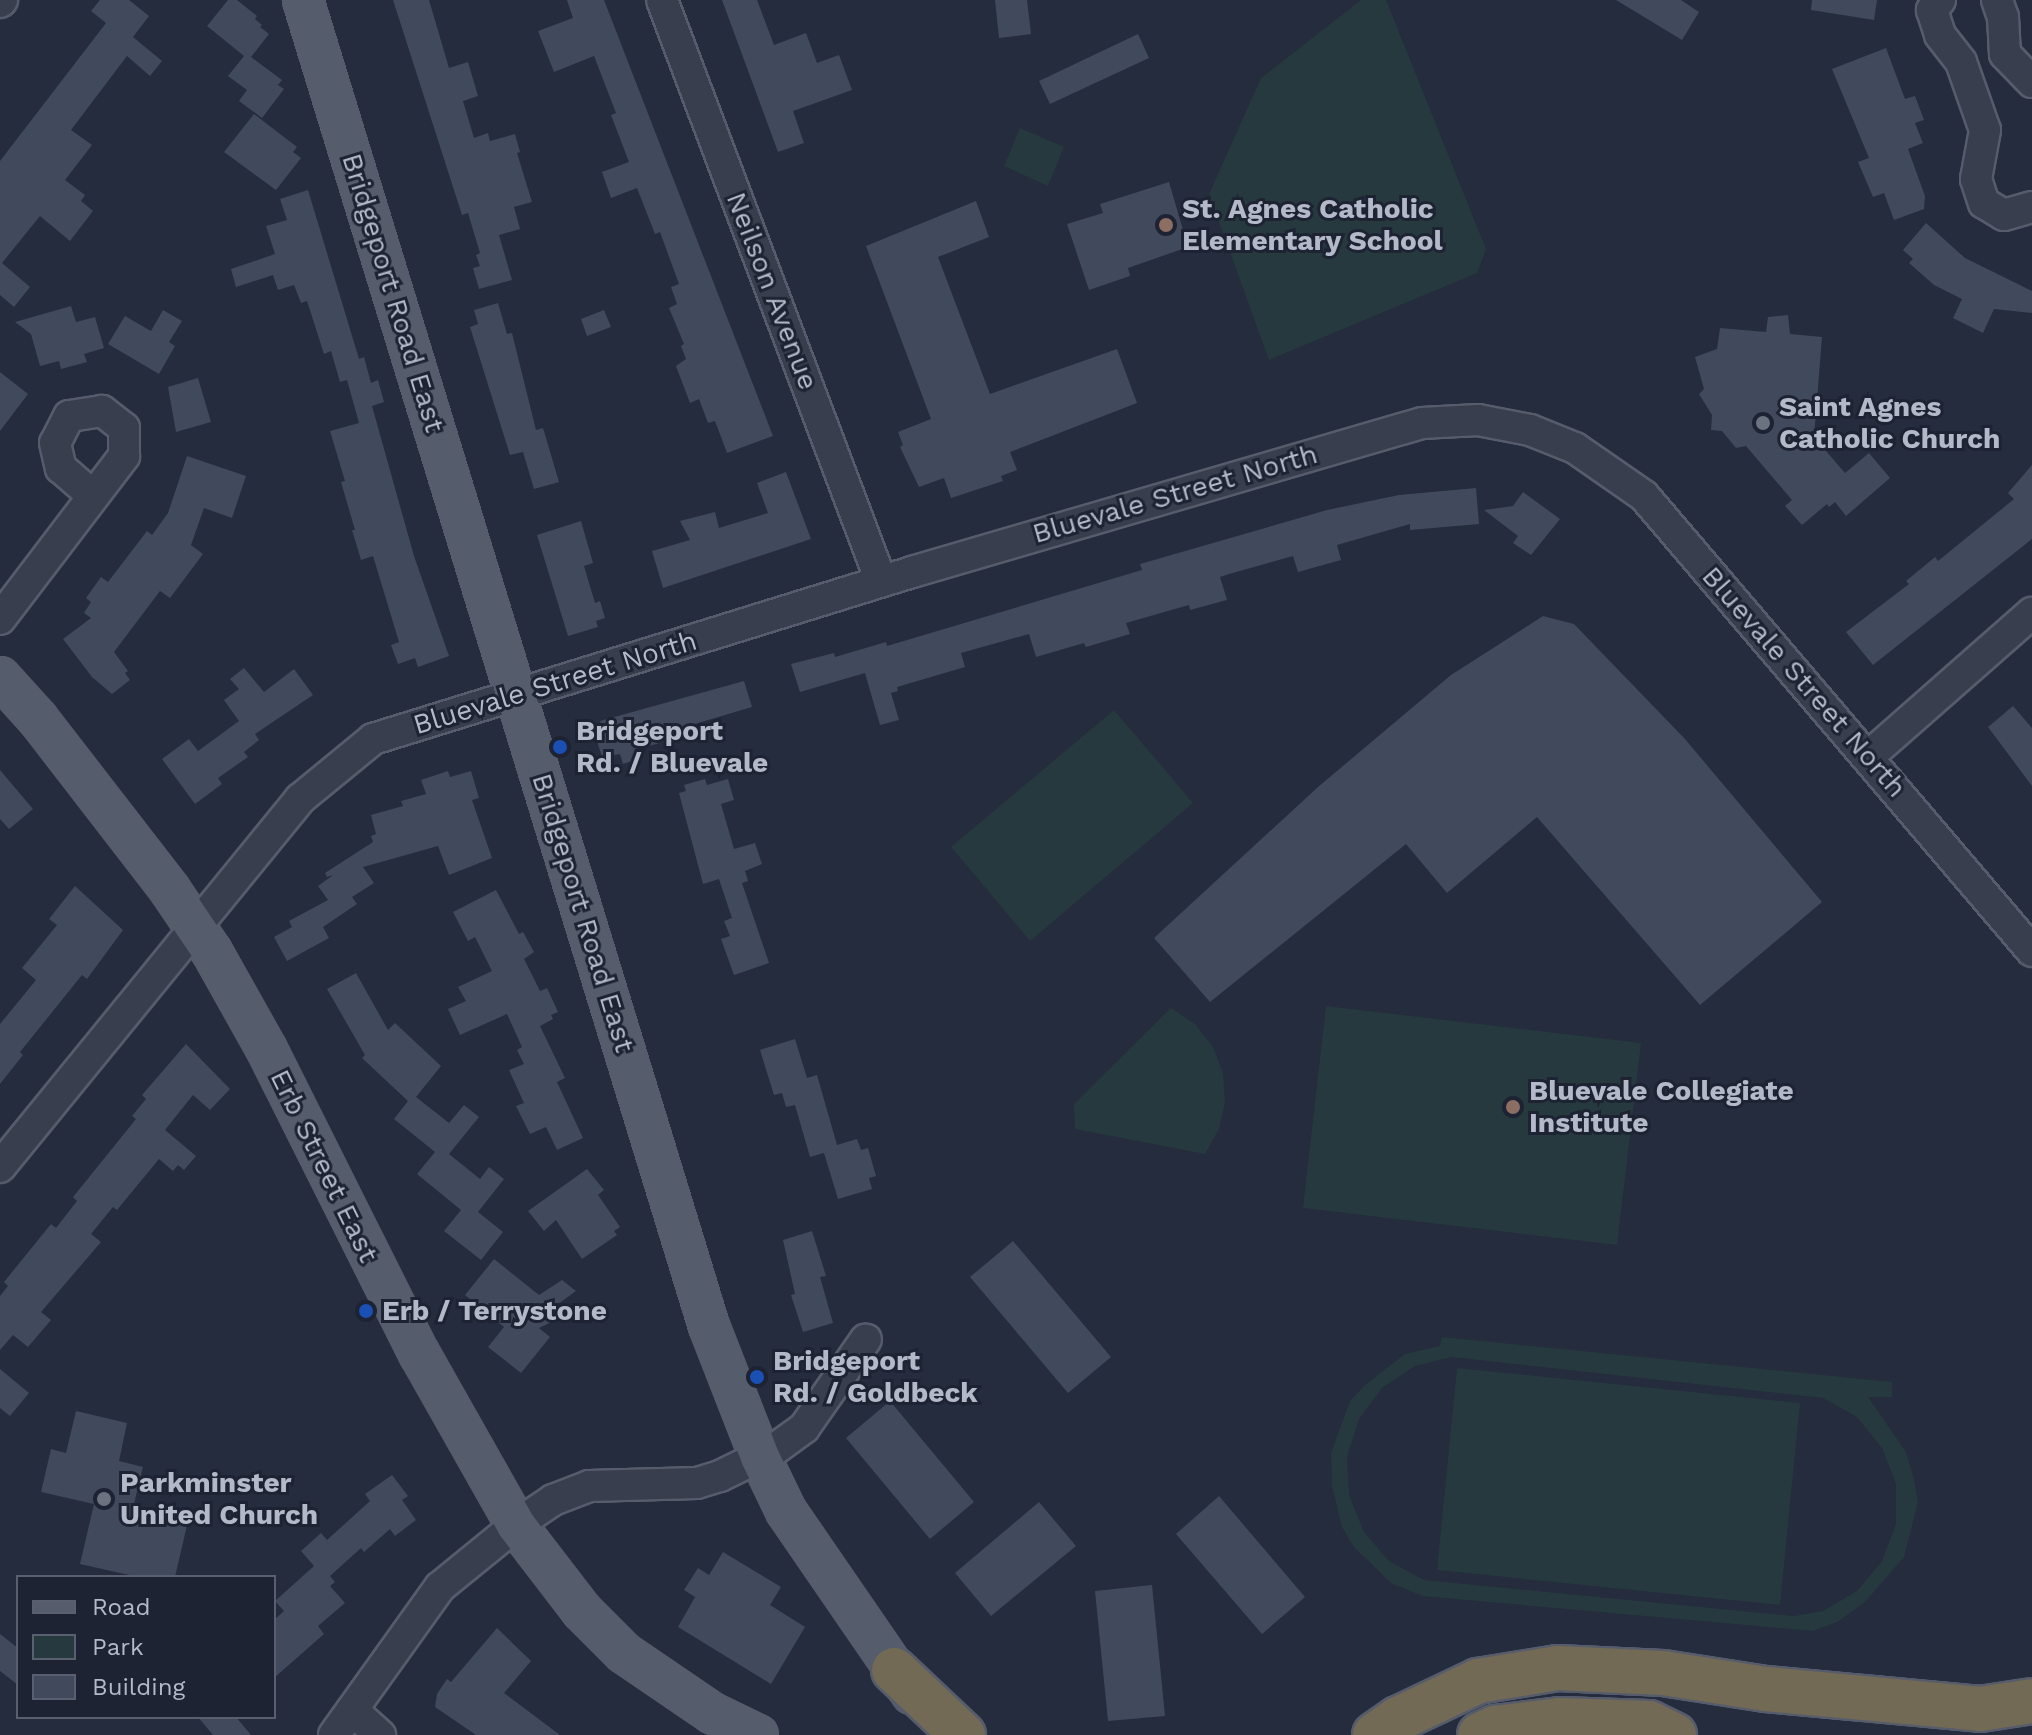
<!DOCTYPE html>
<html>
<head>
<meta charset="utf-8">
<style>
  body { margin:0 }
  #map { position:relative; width:2032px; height:1735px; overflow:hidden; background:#242c3d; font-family:"Work Sans",sans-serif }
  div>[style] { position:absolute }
  .green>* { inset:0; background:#26393e }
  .building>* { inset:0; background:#404a5c }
  .roads { filter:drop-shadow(2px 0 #565c6b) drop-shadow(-2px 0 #565c6b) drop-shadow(0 2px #565c6b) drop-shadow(0 -2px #565c6b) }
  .minor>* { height:30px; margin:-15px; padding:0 15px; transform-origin:15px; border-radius:15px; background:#383e4d }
  .major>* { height:38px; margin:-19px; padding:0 19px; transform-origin:19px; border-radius:19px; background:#555d6d }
  .highway>* { height:44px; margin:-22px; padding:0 22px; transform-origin:22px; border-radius:22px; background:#736a55 }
  .dots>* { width:22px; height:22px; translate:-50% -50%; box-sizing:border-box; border:4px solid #1d2332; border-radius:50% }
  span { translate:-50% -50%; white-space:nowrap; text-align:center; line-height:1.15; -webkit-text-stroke:6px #1d2332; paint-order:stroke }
  .poi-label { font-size:28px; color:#b3b9c8; font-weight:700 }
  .left { translate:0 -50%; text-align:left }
  .street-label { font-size:28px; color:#b3b9c8 }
  .legend { position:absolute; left:16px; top:1575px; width:260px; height:144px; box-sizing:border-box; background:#1d2332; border:2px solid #595f6e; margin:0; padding:10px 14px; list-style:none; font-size:24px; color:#b3b9c8 }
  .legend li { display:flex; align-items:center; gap:16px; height:40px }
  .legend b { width:40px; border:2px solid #595f6e }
</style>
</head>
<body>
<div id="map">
  <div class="green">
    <i style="clip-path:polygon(1361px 0,1386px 0,1486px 249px,1477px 273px,1269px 360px,1209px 194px,1261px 78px)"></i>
    <i style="clip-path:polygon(1020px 128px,1064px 147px,1048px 186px,1004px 166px)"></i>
    <i style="clip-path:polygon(1114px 710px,1193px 803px,1030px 941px,951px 847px)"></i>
    <i style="clip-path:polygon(1326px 1006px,1641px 1043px,1617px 1245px,1303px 1208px)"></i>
    <i style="clip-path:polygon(1171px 1008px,1195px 1024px,1213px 1047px,1223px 1073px,1225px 1102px,1219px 1129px,1205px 1154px,1075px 1129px,1074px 1104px)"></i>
    <i style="clip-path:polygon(evenodd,1442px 1337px,1892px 1382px,1892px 1397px,1868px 1397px,1906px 1452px,1914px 1479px,1918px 1502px,1904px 1557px,1865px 1602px,1837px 1622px,1813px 1631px,1422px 1596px,1391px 1583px,1354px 1547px,1342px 1527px,1332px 1486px,1331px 1453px,1350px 1401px,1365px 1385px,1405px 1354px,1440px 1346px,1442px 1337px,1452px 1357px,1823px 1398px,1857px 1417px,1882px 1448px,1896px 1484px,1896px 1524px,1882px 1561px,1857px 1591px,1823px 1611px,1794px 1616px,1424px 1580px,1389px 1561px,1364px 1532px,1349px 1495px,1347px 1457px,1359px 1419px,1382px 1388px,1415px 1366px,1452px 1357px)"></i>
    <i style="clip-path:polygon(1457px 1368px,1800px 1403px,1780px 1605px,1437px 1570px)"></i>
  </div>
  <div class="building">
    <i style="clip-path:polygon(100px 0,129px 0,149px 16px,133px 37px,162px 61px,150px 76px,127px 56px,71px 130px,92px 145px,65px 180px,85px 195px,81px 201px,93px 211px,70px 241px,40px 216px,2px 263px,30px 287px,14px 307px,0 295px,0 161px,106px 23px,91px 11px)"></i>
    <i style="clip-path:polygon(228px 0,237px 0,257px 16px,255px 19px,262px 25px,260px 27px,269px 34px,251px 57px,282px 80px,278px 85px,284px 89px,262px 118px,239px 101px,247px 90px,228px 76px,244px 56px,207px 26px)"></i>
    <i style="clip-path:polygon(393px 0,429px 0,449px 68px,468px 62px,478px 96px,463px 101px,474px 138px,488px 133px,490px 141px,515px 134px,520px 152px,517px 153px,532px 202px,514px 207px,520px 229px,499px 235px,512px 280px,479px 289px,473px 268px,480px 266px,476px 255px,480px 253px,468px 213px,462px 215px)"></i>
    <i style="clip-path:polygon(567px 0,604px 0,773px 436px,727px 453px,715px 421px,708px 423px,699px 399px,690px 403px,676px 366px,686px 359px,681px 346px,684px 344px,669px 308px,677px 304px,671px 287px,679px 284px,660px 232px,655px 234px,637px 188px,611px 198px,602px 172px,629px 162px,611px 115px,616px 113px,594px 56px,554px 72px,538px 31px,573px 18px)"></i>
    <i style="clip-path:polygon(722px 0,757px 0,774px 45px,806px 33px,817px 63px,839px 55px,852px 90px,793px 111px,804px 143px,778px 152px)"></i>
    <i style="clip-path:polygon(995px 0,1027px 0,1031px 34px,999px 38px)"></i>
    <i style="clip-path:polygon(1616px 0,1681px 0,1699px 12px,1682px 40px)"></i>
    <i style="clip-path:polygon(1812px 0,1877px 0,1874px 20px,1811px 10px)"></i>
    <i style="clip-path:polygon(1138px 34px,1149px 58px,1050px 104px,1039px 81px)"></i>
    <i style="clip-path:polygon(1886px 48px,1905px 99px,1915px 96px,1924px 120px,1915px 123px,1923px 143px,1908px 149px,1925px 196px,1924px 209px,1894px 220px,1884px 193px,1873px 197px,1858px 162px,1869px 158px,1832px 69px)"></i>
    <i style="clip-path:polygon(254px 114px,297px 147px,293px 152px,301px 158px,276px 190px,224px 152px)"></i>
    <i style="clip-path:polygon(1169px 182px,1188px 247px,1128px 268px,1130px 276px,1089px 290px,1067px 224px,1103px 213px,1100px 204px)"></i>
    <i style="clip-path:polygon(308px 190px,359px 359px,364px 357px,371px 383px,378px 380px,384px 402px,372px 406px,414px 556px,449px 656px,418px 667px,415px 658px,398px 664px,391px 645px,399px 642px,373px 556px,361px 560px,352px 530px,355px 530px,341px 482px,345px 481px,330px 431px,359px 423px,347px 380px,340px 382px,331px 351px,324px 354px,307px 301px,301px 303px,294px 285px,278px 290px,273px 275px,236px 287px,231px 269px,275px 254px,266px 226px,287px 220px,280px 199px)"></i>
    <i style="clip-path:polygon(976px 201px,989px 237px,938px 257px,990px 394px,1117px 349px,1137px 403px,1010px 452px,1017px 470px,1001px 476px,1003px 481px,951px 498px,944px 478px,919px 487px,900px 447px,903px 445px,898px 432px,931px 419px,866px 246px)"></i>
    <i style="clip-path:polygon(1926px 223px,1965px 258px,2032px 291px,2032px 313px,1994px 309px,1983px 333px,1953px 318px,1962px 299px,1934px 285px,1909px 263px,1913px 259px,1903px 250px)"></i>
    <i style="clip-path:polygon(498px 303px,507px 334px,512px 333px,536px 430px,543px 428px,559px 482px,534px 489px,523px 452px,510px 455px,470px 327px,478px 324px,474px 310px)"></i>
    <i style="clip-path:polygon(71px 306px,76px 322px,95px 317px,104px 348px,84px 354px,87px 362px,61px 369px,59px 361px,40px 366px,31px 334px,15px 322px)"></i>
    <i style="clip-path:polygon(163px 310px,182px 321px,169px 342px,175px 346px,159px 374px,108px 344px,125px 316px,151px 331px)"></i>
    <i style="clip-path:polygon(604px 310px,611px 327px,587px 336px,581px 319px)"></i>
    <i style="clip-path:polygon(1788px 315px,1790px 334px,1822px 337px,1814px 437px,1845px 473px,1869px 453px,1890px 478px,1846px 516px,1835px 502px,1829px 507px,1827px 504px,1802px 525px,1785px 506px,1792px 500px,1746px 446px,1736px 448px,1722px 431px,1711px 430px,1712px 415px,1699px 394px,1704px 389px,1695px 357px,1717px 349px,1720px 328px,1766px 332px,1768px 317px)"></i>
    <i style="clip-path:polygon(0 372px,28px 394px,0 431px)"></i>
    <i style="clip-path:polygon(198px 378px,211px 422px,176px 432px,168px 387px)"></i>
    <i style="clip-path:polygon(187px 456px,246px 476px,232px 518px,204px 508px,191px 545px,203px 554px,170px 598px,160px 591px,114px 652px,128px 671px,125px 673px,130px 680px,112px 694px,92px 677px,63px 639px,91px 618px,84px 613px,91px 602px,86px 598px,101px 577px,108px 582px,147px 531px,152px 535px,168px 513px)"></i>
    <i style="clip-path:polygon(2032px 465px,2032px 539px,1873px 665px,1846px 632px,1909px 584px,1906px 581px,1935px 557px,1938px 561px,2014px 499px,2008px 493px)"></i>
    <i style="clip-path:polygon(786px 472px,811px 539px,663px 588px,652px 551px,690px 540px,680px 521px,715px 512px,719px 528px,768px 513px,757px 483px)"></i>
    <i style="clip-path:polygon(1476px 488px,1479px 524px,1410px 530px,1410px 524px,1337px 545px,1341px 560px,1298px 572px,1293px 556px,1229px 574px,1220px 577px,1227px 600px,1190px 610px,1189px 605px,1126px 623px,1130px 634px,1086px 647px,1084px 643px,1036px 657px,1029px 634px,961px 653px,965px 667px,897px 687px,898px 691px,891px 693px,899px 720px,880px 725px,865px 673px,800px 692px,791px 664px,834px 653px,835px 657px,886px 642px,887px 646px,1142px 570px,1140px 564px,1327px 510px,1399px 495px)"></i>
    <i style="clip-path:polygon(1523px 492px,1560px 519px,1531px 555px,1513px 543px,1518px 536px,1484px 510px,1513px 506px)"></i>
    <i style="clip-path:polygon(581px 521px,593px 563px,584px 566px,595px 603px,600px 601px,605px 618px,596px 621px,598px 627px,568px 636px,537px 535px)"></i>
    <i style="clip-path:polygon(1543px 616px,1574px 624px,1685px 739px,1822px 902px,1700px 1005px,1537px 817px,1447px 893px,1406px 844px,1210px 1002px,1154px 938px,1318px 787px,1451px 675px)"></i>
    <i style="clip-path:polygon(244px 668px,264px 692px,294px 669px,313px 695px,255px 734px,259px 740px,244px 752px,248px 757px,218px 778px,222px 784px,195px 804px,162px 759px,189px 739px,198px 751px,239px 721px,224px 700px,239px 689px,230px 679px)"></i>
    <i style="clip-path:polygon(744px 681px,752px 707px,688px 726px,690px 734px,639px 749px,642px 758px,623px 764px,620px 754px,602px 757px,597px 741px,605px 738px,600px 721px)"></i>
    <i style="clip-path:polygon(2013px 706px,2032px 728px,2032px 786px,1988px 727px)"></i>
    <i style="clip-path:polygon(0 770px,33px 809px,9px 829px,0 819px)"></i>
    <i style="clip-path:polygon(448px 771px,450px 777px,471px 771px,479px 798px,472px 800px,492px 858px,449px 875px,438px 846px,363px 867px,374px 883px,352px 897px,357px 904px,323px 927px,329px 938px,287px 961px,274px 937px,292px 927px,289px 921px,328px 900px,318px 886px,333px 875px,327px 877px,325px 873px,373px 842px,371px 836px,376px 834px,371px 815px,403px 806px,401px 801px,426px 794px,421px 780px)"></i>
    <i style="clip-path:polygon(705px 779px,707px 785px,728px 779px,734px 800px,721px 804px,734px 849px,755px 843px,762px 864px,745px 871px,748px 881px,742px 883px,769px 963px,734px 975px,721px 939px,730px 936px,724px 921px,732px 918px,719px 879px,703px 884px,679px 793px,686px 791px,684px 785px)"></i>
    <i style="clip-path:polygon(75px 886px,123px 930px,87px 979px,82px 975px,20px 1052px,23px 1055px,0 1084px,0 1024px,36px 980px,22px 968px,57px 925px,49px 919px)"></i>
    <i style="clip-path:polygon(496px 890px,519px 934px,523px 932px,534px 952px,524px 959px,540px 991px,547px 988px,558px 1012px,551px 1015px,553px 1019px,540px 1026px,565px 1078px,557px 1082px,583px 1138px,557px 1150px,546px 1127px,530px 1134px,516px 1106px,524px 1103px,509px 1070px,524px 1064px,517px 1050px,522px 1047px,507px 1014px,460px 1035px,448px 1009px,466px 1001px,458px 987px,492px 971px,475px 937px,468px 941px,453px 912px)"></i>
    <i style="clip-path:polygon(356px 973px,388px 1030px,395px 1023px,441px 1066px,416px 1097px,449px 1123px,464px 1105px,479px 1117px,449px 1154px,480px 1179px,489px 1167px,504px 1179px,478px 1212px,503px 1232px,481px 1260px,444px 1231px,461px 1210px,417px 1174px,435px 1152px,394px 1119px,408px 1101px,362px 1058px,365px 1055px,327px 989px)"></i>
    <i style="clip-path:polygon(795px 1039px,807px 1078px,817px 1075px,837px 1145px,857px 1139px,861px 1150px,868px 1148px,876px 1176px,869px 1178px,872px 1189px,838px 1199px,824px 1153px,810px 1157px,795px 1105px,786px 1107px,782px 1093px,774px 1095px,760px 1050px)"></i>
    <i style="clip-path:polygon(186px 1044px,230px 1089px,210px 1110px,193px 1095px,165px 1130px,196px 1156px,184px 1170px,178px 1165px,173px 1171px,159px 1159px,117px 1210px,113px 1207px,91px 1234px,101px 1242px,41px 1312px,51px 1320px,28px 1347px,13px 1335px,0 1350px,0 1296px,8px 1286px,4px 1282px,51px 1224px,56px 1228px,77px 1201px,73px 1197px,136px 1119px,132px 1116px,146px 1099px,142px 1095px)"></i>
    <i style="clip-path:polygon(587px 1169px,604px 1190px,598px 1195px,620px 1227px,614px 1231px,617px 1235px,582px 1259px,556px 1220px,544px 1231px,528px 1211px)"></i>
    <i style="clip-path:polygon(812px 1231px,826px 1276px,820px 1277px,833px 1323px,803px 1332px,791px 1295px,795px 1294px,783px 1240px)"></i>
    <i style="clip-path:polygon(1013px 1241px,1111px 1357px,1068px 1393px,970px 1277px)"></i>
    <i style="clip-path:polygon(494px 1259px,539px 1295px,562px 1280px,576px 1291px,558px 1304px,564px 1316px,539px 1328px,550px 1337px,521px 1373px,488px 1347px,504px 1327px,465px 1295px)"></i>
    <i style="clip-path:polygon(0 1369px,29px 1393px,10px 1416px,0 1408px)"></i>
    <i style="clip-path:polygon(890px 1401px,974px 1502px,930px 1539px,846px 1438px)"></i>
    <i style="clip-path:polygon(76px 1411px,127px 1423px,119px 1461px,143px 1467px,133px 1508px,188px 1521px,175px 1577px,138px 1577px,80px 1564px,94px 1504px,41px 1492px,51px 1449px,66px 1453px)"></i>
    <i style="clip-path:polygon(392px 1475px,408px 1496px,402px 1500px,416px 1520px,395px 1536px,390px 1529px,364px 1552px,361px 1548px,330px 1576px,335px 1582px,330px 1586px,345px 1603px,318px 1626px,324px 1634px,274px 1678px,274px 1620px,284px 1611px,275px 1601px,314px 1566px,301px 1551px,321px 1533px,327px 1540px,370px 1501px,365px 1494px)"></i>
    <i style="clip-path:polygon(1219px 1496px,1305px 1597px,1262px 1634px,1176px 1534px)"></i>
    <i style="clip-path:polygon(1039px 1502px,1076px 1546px,991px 1616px,955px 1573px)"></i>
    <i style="clip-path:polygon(723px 1552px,781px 1587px,770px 1605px,805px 1627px,771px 1684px,678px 1627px,695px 1597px,684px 1590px,698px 1568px,709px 1575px)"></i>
    <i style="clip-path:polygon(1152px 1585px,1165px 1716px,1108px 1721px,1095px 1591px)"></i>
    <i style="clip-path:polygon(497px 1628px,531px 1661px,504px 1693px,560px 1735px,476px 1735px,435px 1707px,437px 1694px,447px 1679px,451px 1682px)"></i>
    <i style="clip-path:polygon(0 1634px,18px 1648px,18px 1685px,0 1671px)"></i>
    <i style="clip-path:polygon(198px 1717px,236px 1717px,251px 1735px,213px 1735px)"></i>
  </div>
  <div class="roads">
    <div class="minor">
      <i style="left:662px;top:0;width:621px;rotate:69.35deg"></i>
      <i style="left:1940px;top:0;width:13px;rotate:129deg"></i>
      <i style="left:1932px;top:10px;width:26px;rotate:72deg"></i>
      <i style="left:1940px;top:35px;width:34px;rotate:52deg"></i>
      <i style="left:1961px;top:62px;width:72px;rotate:70.6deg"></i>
      <i style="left:1985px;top:130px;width:50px;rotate:100.4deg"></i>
      <i style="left:1976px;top:179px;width:25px;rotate:72deg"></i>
      <i style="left:1984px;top:203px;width:23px;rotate:31deg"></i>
      <i style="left:2004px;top:215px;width:29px;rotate:-16deg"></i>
      <i style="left:1997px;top:0;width:18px;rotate:71deg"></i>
      <i style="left:2003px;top:17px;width:37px;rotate:87deg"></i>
      <i style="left:2005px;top:54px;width:39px;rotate:46deg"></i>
      <i style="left:0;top:2px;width:3px;rotate:-45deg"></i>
      <i style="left:0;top:619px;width:205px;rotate:-52.7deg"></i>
      <i style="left:124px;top:456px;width:28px;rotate:-90deg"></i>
      <i style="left:124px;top:428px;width:28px;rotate:-142deg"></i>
      <i style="left:102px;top:411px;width:33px;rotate:171deg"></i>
      <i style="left:69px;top:416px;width:30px;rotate:117deg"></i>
      <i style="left:55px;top:443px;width:26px;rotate:77deg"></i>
      <i style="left:61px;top:468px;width:41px;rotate:41.1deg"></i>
      <i style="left:1869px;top:756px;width:217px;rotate:-41.3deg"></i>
      <i style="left:0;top:1167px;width:475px;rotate:-50.8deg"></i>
      <i style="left:300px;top:799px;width:94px;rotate:-39.4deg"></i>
      <i style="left:373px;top:739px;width:564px;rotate:-17.21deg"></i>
      <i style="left:912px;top:572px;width:531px;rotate:-16.29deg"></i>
      <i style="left:1422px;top:423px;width:56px;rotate:-3.1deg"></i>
      <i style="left:1478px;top:420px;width:53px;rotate:10.9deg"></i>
      <i style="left:1530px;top:430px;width:48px;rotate:21.8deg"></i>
      <i style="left:1575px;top:448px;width:84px;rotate:34.8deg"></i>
      <i style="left:1644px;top:496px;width:598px;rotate:49.54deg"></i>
      <i style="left:352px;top:1710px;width:38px;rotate:42deg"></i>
      <i style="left:334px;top:1735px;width:182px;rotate:-54.4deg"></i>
      <i style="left:440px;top:1587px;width:98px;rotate:-39.2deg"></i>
      <i style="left:516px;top:1525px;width:45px;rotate:-34deg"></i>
      <i style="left:553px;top:1500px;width:39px;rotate:-21deg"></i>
      <i style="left:589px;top:1486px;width:108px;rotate:-1.6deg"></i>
      <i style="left:697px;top:1483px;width:24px;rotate:-17deg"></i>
      <i style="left:720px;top:1476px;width:61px;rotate:-26.1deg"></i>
      <i style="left:775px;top:1449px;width:36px;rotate:-36deg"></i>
      <i style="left:804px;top:1428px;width:108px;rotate:-55.1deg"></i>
    </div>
    <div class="major">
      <i style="left:303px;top:0;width:1387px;rotate:72.98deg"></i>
      <i style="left:709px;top:1326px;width:141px;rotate:68.7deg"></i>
      <i style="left:760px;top:1457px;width:60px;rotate:64.3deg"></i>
      <i style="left:786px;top:1511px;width:222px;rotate:55.5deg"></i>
      <i style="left:0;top:677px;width:57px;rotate:47.9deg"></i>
      <i style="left:38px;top:719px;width:216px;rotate:52.3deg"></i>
      <i style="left:170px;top:890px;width:75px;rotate:55.9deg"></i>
      <i style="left:212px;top:952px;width:112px;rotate:60.7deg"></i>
      <i style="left:267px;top:1050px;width:341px;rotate:63.4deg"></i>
      <i style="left:420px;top:1355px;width:195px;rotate:60.5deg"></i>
      <i style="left:516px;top:1525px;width:108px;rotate:52.5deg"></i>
      <i style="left:582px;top:1611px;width:59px;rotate:45deg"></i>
      <i style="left:624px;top:1653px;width:107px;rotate:34.3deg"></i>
      <i style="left:712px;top:1713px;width:51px;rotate:25.6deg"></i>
    </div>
    <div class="highway">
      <i style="left:894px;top:1670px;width:95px;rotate:43.3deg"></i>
      <i style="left:1375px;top:1735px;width:28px;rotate:-35deg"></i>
      <i style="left:1398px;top:1719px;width:89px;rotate:-25.4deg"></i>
      <i style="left:1478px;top:1681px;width:81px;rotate:-9.2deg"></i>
      <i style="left:1558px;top:1668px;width:105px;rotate:2.7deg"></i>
      <i style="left:1663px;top:1673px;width:104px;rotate:8.8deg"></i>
      <i style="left:1766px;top:1689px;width:215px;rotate:5.3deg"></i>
      <i style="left:1980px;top:1709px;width:53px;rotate:-8.7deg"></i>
      <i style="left:1480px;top:1735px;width:17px;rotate:-25deg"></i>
      <i style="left:1495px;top:1728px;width:65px;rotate:-7deg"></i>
      <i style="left:1560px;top:1720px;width:89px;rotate:1.9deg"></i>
      <i style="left:1649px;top:1723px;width:28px;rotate:26deg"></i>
    </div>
  </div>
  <div class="dots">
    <i style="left:1166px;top:225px;background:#8d6e63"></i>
    <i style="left:1763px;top:423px;background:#6b7280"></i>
    <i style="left:560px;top:747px;background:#1a4fb4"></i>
    <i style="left:1513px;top:1107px;background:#8d6e63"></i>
    <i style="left:366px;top:1311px;background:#1a4fb4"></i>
    <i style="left:757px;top:1377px;background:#1a4fb4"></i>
    <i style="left:104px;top:1499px;background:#6b7280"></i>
  </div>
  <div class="poi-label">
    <span class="left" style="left:1182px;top:225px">St. Agnes Catholic<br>Elementary School</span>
    <span class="left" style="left:1779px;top:423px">Saint Agnes<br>Catholic Church</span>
    <span class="left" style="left:576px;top:747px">Bridgeport<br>Rd. / Bluevale</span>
    <span class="left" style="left:1529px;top:1107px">Bluevale Collegiate<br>Institute</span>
    <span class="left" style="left:382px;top:1311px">Erb / Terrystone</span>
    <span class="left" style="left:773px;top:1377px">Bridgeport<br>Rd. / Goldbeck</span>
    <span class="left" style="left:120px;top:1499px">Parkminster<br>United Church</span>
  </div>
  <div class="street-label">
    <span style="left:772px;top:291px;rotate:69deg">Neilson Avenue</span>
    <span style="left:393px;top:293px;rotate:73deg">Bridgeport Road East</span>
    <span style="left:1175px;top:494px;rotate:-16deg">Bluevale Street North</span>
    <span style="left:1804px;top:682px;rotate:49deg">Bluevale Street North</span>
    <span style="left:555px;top:683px;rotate:-17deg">Bluevale Street North</span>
    <span style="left:583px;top:913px;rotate:73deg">Bridgeport Road East</span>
    <span style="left:324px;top:1166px;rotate:64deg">Erb Street East</span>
  </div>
  <ul class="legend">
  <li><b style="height:10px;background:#555d6d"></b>Road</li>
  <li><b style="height:22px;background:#26393e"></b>Park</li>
  <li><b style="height:22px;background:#404a5c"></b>Building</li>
  </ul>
</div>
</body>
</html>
